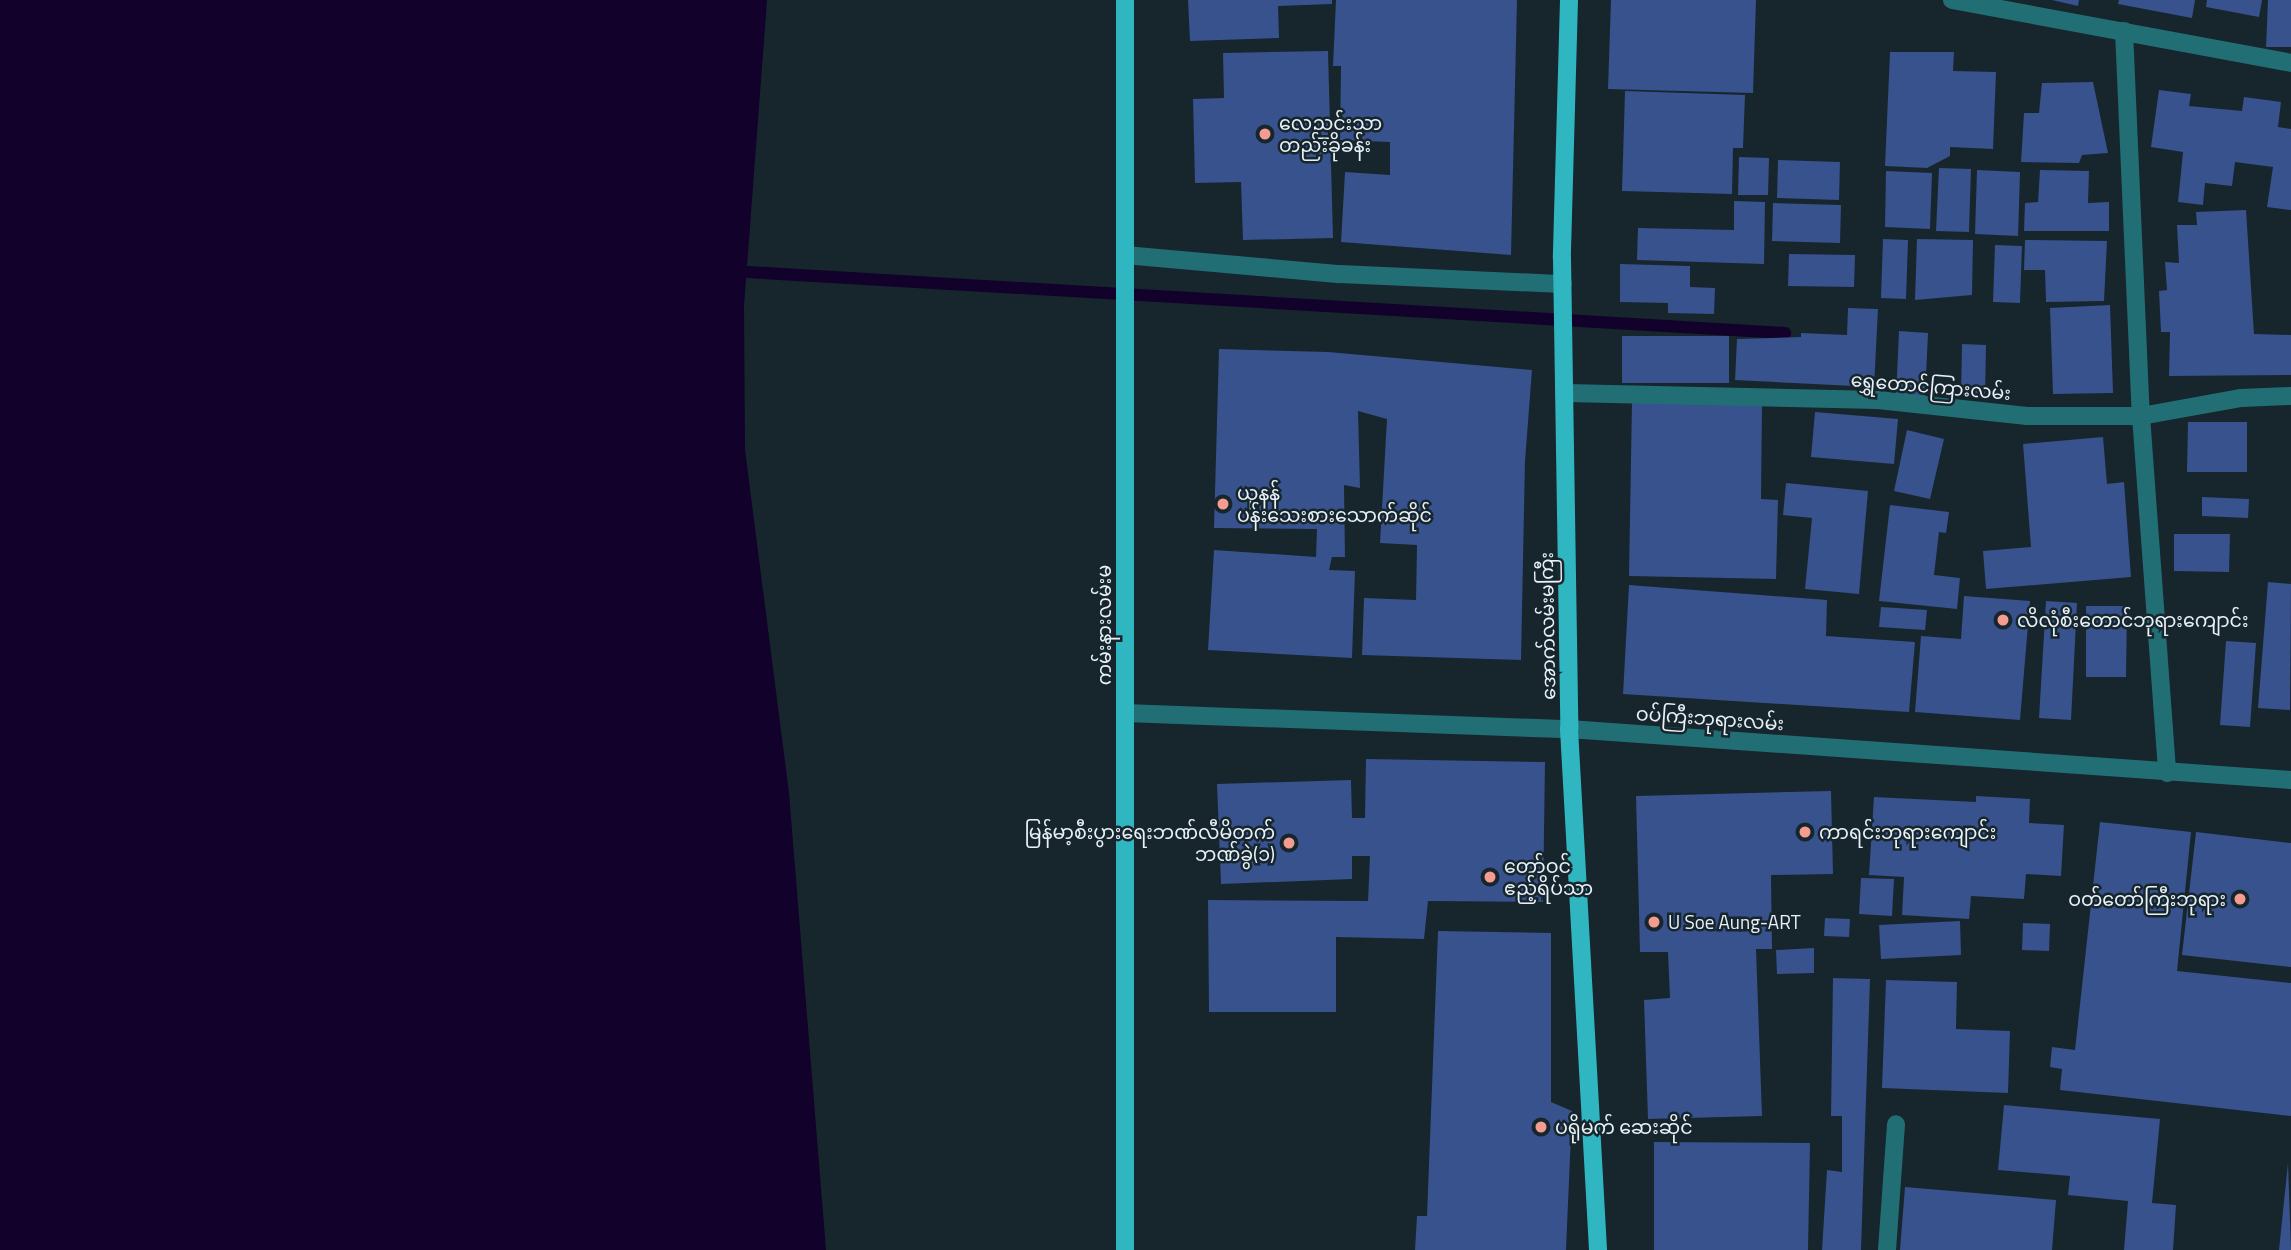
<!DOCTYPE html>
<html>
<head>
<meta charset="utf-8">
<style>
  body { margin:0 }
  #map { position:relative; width:2291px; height:1250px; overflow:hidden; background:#17252d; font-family:"Titillium Web","Noto Sans Myanmar",sans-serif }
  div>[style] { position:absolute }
  .water>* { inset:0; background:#11012b }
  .stream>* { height:12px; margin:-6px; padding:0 6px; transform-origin:6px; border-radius:6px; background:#11012b }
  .building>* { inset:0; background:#37528d }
  .minor>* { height:18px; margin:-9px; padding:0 9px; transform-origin:9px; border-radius:9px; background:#216f75 }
  .major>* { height:18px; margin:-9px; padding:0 9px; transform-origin:9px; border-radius:9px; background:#30b6c1 }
  .dots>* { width:19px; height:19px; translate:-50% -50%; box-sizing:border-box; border:4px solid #17252d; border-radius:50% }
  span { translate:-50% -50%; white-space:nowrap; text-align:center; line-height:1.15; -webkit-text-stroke:5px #17252d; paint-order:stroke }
  .poi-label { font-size:19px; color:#e8f1f7 }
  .left { translate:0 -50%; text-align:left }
  .right { translate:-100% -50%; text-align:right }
  .street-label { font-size:19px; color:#e8f1f7 }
</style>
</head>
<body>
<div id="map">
  <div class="water">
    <i style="clip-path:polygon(0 0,767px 0,744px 306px,745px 450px,789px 793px,826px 1250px,0 1250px)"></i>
  </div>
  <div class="stream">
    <i style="left:730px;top:271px;width:1057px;rotate:3.36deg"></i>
  </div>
  <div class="building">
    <i style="clip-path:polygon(1188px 0,1332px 0,1332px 4px,1278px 6px,1279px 38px,1190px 41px)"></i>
    <i style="clip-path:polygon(1336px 0,1517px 0,1511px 255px,1341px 242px,1345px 172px,1390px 175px,1390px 142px,1340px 140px,1341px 66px,1333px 66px)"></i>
    <i style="clip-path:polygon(1611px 0,1756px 0,1753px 93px,1608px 89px)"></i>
    <i style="clip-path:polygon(2052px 0,2079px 0,2078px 6px)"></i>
    <i style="clip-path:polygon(2119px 0,2195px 0,2192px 18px,2118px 4px)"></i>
    <i style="clip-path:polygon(2207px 0,2262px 0,2259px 17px,2206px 7px)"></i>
    <i style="clip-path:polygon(2268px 0,2291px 0,2291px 47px,2266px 47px)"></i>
    <i style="clip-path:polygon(1328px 51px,1333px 238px,1243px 240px,1241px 182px,1195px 183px,1193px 99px,1224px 98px,1223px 53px)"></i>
    <i style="clip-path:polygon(1890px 52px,1954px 52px,1953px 71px,1996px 72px,1993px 149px,1950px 147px,1950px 156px,1927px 168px,1885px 166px)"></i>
    <i style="clip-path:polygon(2093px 82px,2108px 153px,2082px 155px,2079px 163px,2021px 162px,2024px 113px,2039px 113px,2042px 83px)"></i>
    <i style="clip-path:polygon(2159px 90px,2191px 94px,2189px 106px,2242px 111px,2244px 97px,2281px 102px,2278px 127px,2291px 129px,2291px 210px,2267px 207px,2273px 167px,2235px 162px,2232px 186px,2205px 183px,2203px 205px,2178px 202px,2183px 152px,2151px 147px)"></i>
    <i style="clip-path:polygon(1625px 91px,1745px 95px,1743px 148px,1733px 148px,1732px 194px,1622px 191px)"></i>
    <i style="clip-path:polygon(1739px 157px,1769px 158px,1768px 195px,1738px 195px)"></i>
    <i style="clip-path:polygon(1778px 160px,1840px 162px,1839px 200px,1777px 198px)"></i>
    <i style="clip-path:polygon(1939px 168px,1971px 169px,1969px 232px,1936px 231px)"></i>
    <i style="clip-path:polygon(1977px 170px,2020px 172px,2018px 236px,1975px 234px)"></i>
    <i style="clip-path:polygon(2040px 170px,2089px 171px,2088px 203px,2109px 202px,2109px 231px,2024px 231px,2025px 203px,2038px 202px)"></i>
    <i style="clip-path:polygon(1886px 171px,1932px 173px,1930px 229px,1885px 227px)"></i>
    <i style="clip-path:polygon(1734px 201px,1765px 202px,1764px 264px,1637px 260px,1638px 228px,1734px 230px)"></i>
    <i style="clip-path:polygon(1773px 203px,1841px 205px,1840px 243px,1772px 241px)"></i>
    <i style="clip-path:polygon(2246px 210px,2254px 334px,2291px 335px,2291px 375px,2169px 376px,2170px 332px,2161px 332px,2159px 291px,2167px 290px,2165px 262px,2179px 263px,2177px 225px,2197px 225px,2196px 212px)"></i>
    <i style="clip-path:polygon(1883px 239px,1908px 240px,1906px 299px,1881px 298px)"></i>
    <i style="clip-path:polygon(1917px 239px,1973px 240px,1972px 295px,1915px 300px)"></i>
    <i style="clip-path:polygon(2025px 240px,2107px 241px,2104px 301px,2046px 302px,2045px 270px,2024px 270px)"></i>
    <i style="clip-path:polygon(1995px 245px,2022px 246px,2020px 303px,1993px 302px)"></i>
    <i style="clip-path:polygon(1789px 254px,1855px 255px,1854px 287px,1788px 286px)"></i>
    <i style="clip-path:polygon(1620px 264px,1690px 266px,1690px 287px,1715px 288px,1714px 314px,1668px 313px,1668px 303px,1620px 302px)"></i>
    <i style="clip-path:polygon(2110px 305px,2113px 393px,2053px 394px,2050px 308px)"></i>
    <i style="clip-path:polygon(1848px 308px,1878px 309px,1874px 387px,1735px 380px,1737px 339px,1801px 337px,1801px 333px,1847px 335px)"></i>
    <i style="clip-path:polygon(1899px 331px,1928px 333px,1925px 398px,1896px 397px)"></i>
    <i style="clip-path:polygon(1622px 336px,1729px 336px,1729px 383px,1622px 383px)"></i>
    <i style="clip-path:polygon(1962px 344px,1986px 345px,1985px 397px,1961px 396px)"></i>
    <i style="clip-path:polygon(1219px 349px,1328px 352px,1532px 370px,1525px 461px,1521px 660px,1362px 655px,1364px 598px,1416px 600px,1417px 545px,1380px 543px,1387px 419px,1358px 411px,1360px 488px,1344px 485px,1345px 557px,1332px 557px,1329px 570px,1355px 571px,1352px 658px,1208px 650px,1214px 550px,1316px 557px,1317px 529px,1214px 528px)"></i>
    <i style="clip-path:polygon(1632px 401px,1762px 404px,1761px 499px,1778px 500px,1776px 579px,1629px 576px)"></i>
    <i style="clip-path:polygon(1815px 412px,1898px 419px,1894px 464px,1811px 457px)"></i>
    <i style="clip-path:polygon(2188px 422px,2247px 422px,2247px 472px,2187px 472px)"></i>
    <i style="clip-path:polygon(1907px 430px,1944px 439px,1930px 499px,1894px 491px)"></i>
    <i style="clip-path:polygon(2103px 437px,2107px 484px,2124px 482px,2131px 577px,1986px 589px,1983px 551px,2031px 547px,2023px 444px)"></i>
    <i style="clip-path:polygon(1786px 483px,1868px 491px,1859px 594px,1805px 589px,1812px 518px,1783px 515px)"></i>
    <i style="clip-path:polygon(2202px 497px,2249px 499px,2248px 518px,2202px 516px)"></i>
    <i style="clip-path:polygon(1890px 505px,1949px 512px,1946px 533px,1939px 532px,1934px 575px,1960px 578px,1957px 609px,1879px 601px)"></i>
    <i style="clip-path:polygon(2174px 534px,2230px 534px,2229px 572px,2174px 571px)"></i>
    <i style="clip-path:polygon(2268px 582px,2291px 584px,2290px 710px,2258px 708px)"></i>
    <i style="clip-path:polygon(1629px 585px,1827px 600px,1826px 636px,1915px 642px,1909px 712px,1623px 694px)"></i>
    <i style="clip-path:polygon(1964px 596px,2030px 601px,2020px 720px,1915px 712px,1921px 636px,1961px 639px)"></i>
    <i style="clip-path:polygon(2046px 601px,2077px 603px,2071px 720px,2039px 718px)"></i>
    <i style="clip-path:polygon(2086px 606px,2127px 606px,2126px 677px,2086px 677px)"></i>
    <i style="clip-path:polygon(1881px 607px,1927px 610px,1925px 630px,1879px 627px)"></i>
    <i style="clip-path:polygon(2226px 641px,2256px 643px,2250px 727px,2220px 725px)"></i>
    <i style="clip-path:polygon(1366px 759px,1545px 762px,1543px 902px,1428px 901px,1424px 939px,1336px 937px,1336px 1012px,1209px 1012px,1208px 900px,1368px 901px,1370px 856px,1352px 856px,1352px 879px,1221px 884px,1217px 784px,1351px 780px,1352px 818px,1365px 818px)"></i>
    <i style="clip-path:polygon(1831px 791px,1833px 874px,1771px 875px,1772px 949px,1756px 949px,1762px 1116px,1648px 1119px,1644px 1000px,1670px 998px,1668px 952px,1640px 952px,1636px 796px)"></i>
    <i style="clip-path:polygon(1976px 796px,2030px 799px,2029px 823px,2064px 825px,2061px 876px,2026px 874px,2024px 899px,1971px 896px,1969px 919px,1902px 915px,1904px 877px,1869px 875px,1874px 797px,1976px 802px)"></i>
    <i style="clip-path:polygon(2100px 822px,2191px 832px,2177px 971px,2291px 983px,2291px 1116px,2060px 1090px,2062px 1069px,2050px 1067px,2052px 1047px,2075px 1050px)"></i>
    <i style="clip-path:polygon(2196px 832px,2291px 843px,2291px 967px,2182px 955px)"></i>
    <i style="clip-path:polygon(1861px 878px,1894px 879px,1892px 916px,1859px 914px)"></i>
    <i style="clip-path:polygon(1825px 918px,1850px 919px,1849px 937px,1824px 936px)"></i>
    <i style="clip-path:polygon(1960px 921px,1961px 955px,1881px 959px,1879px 925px)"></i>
    <i style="clip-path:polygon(2023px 923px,2050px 924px,2049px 951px,2022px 950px)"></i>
    <i style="clip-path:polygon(1438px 931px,1551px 933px,1551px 1102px,1572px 1111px,1566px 1250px,1415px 1250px,1417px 1216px,1427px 1216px)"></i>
    <i style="clip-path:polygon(1814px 948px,1814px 973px,1777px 974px,1776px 950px)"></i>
    <i style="clip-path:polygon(1833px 978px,1870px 979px,1861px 1250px,1822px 1250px,1827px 1170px,1842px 1172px,1842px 1116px,1831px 1116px)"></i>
    <i style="clip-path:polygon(1886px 980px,1957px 982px,1956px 1029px,2010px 1031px,2008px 1093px,1882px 1088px)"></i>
    <i style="clip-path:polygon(2004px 1105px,2160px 1119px,2152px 1203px,2176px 1205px,2173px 1250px,2124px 1250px,2128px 1201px,2068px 1195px,2070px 1176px,1998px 1170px)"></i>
    <i style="clip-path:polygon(1654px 1142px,1810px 1143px,1808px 1250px,1654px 1250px)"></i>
    <i style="clip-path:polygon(2288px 1163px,2291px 1250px,2279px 1250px)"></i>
    <i style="clip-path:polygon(1905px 1187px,2056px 1200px,2052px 1250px,1900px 1250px)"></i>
  </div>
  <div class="minor">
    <i style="left:1952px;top:0;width:345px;rotate:10.5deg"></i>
    <i style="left:2124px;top:31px;width:385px;rotate:87.5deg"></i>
    <i style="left:2141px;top:416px;width:358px;rotate:85.8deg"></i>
    <i style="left:1125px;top:255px;width:216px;rotate:5.1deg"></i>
    <i style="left:1340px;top:274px;width:223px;rotate:2.6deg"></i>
    <i style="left:1566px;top:393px;width:312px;rotate:1.3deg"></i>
    <i style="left:1878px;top:400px;width:150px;rotate:6.1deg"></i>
    <i style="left:2027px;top:416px;width:114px"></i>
    <i style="left:2141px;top:416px;width:102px;rotate:-10.2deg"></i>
    <i style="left:2241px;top:398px;width:50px;rotate:-2.3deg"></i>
    <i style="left:1125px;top:713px;width:444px;rotate:2.1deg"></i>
    <i style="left:1569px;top:729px;width:724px;rotate:4.04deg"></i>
    <i style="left:1887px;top:1250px;width:126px;rotate:-85.9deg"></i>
  </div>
  <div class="major">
    <i style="left:1569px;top:0;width:258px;rotate:91.6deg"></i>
    <i style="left:1562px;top:258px;width:471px;rotate:89.1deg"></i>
    <i style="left:1569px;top:729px;width:522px;rotate:86.81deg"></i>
    <i style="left:1125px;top:1250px;width:1250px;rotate:-90deg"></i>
  </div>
  <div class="dots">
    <i style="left:1265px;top:134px;background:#f59c91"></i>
    <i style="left:1223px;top:504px;background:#f59c91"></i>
    <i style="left:2003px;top:620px;background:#f59c91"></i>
    <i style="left:1805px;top:832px;background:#f59c91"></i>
    <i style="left:1289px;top:843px;background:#f59c91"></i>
    <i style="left:1490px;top:877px;background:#f59c91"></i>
    <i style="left:2240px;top:899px;background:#f59c91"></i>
    <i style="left:1654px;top:922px;background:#f59c91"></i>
    <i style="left:1541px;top:1127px;background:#f59c91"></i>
  </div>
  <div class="poi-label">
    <span class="left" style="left:1279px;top:134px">လေညင်းသာ<br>တည်းခိုခန်း</span>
    <span class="left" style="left:1237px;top:504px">ယူနန်<br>ပန်းသေးစားသောက်ဆိုင်</span>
    <span class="left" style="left:2017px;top:620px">လိလုံစီးတောင်ဘုရားကျောင်း</span>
    <span class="right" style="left:1275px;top:843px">မြန်မာ့စီးပွားရေးဘဏ်လီမိတက်<br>ဘဏ်ခွဲ(၁)</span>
    <span class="left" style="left:1819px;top:832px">ကာရင်းဘုရားကျောင်း</span>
    <span class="left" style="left:1504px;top:877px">တော်ဝင်<br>ဧည့်ရိပ်သာ</span>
    <span class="right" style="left:2226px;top:899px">ဝတ်တော်ကြီးဘုရား</span>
    <span class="left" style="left:1668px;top:922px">U Soe Aung-ART</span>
    <span class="left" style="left:1555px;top:1127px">ပရိုမက် ဆေးဆိုင်</span>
  </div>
  <div class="street-label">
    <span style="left:1931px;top:386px;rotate:5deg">ရွှေတောင်ကြားလမ်း</span>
    <span style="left:1104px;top:625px;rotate:-90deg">ကမ်းနားလမ်းမ</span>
    <span style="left:1547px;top:626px;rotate:-91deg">အောက်လမ်းမကြီး</span>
    <span style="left:1710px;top:718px;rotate:4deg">ဝပ်ကြီးဘုရားလမ်း</span>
  </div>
</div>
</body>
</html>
